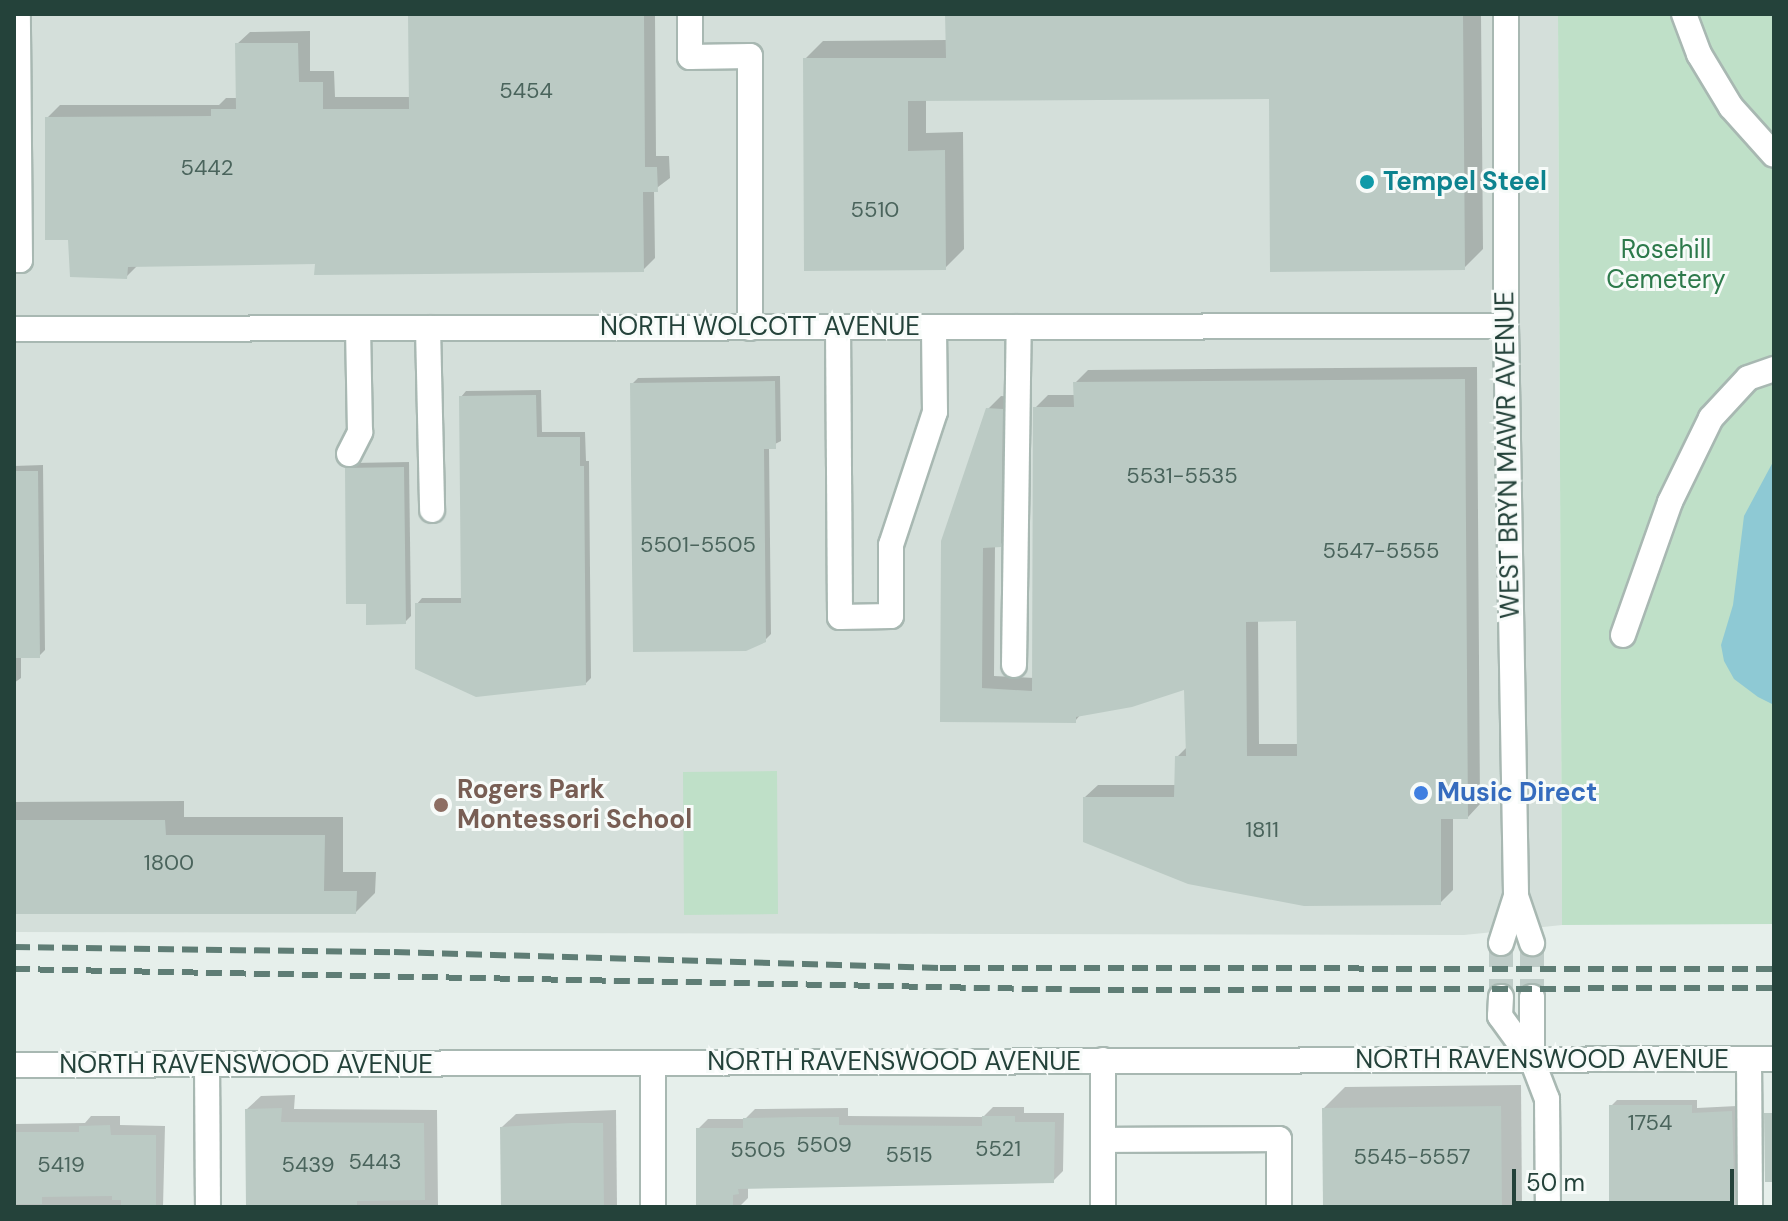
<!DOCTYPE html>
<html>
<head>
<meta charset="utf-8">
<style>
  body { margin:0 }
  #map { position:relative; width:1788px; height:1221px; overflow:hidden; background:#e6efeb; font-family:"DM Sans",sans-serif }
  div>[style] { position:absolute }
  .built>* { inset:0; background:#d4dfda }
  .green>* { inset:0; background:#bfe0c8 }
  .water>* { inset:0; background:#8ec9d4 }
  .shadow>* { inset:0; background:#0003 }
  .building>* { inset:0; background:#bbcac4 }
  .minor-tunnel>* { height:24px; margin-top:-12px; transform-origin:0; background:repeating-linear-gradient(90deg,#bfccc8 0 24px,transparent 0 36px) }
  .roads { filter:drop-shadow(2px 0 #a8b8b2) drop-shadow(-2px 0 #a8b8b2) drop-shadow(0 2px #a8b8b2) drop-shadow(0 -2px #a8b8b2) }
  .minor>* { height:24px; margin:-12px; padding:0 12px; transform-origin:12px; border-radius:12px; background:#fff }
  .rail>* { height:6px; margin-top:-3px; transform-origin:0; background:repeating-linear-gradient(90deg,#5f7d75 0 16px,transparent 0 24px) }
  .dots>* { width:22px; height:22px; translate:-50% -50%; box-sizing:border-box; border:4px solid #f7fbf9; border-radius:50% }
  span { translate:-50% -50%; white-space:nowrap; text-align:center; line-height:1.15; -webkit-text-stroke:6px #f7fbf9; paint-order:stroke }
  .number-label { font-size:22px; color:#4a645c }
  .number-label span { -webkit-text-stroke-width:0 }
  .culture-label { font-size:26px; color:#0d838f; font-weight:700 }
  .left { translate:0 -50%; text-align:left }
  .park-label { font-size:26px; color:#2d7a4b }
  .street-label { font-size:26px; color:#24423a }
  .education-label { font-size:26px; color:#785e54; font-weight:700 }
  .shop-label { font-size:26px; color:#366cbe; font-weight:700 }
  .frame { position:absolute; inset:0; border:16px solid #24423a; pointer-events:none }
  .scale { position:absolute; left:1512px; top:1169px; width:222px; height:36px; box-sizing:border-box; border:4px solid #24423a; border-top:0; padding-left:10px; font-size:24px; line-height:28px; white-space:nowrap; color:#24423a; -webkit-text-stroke:6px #f7fbf9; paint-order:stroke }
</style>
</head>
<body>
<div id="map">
  <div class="built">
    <i style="clip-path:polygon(14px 14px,1558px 14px,1562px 925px,1464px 935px,14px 932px)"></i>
  </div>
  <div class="green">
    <i style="clip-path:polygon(1558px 14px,1774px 14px,1774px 924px,1562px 925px)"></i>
    <i style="clip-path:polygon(777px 771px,778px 914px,684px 915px,683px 772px)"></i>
  </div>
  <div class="water">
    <i style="clip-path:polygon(1774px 460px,1774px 705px,1758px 697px,1734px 679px,1724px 661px,1721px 645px,1733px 605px,1744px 516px)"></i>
  </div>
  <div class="shadow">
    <i style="clip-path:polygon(410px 14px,655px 14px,656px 156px,669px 156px,670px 178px,654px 190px,655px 258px,643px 270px,317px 262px,138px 265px,126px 277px,70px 238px,47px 118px,60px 105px,219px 105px,226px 98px,238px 98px,237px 44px,250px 32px,310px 31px,310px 71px,334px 71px,335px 97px,411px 97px)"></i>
    <i style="clip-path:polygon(947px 14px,1481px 14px,1483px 249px,1464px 268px,1271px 97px,926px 99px,926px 133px,963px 132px,964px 249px,945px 268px,805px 59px,823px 41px,947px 40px)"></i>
    <i style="clip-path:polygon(evenodd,1477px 367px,1480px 804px,1468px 817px,1453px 817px,1453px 890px,1440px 903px,1085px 797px,1098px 785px,1176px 785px,1177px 757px,1188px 746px,1186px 687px,1082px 713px,1075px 721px,942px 720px,988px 409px,1001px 396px,1015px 397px,1013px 532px,1000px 545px,995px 545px,994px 676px,1034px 678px,1035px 408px,1048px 395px,1075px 395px,1075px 383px,1088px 370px,1477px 367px,1298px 619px,1299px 744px,1259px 744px,1258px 620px,1298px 619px)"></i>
    <i style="clip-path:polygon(780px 376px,781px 441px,769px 447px,771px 634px,765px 640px,632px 384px,638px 378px)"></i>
    <i style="clip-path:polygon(541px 390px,542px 432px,585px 432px,586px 461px,589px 461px,591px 678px,585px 684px,417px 604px,422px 598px,463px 598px,461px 397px,466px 391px)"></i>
    <i style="clip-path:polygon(409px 462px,411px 616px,405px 622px,368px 602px,347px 469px,353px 463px)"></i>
    <i style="clip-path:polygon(43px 465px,45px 650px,39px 656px,21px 656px,21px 678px,14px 683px,14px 466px)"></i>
    <i style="clip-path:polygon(184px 801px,184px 817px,343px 817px,343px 872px,376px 872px,375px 893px,356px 912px,14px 912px,14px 802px)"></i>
    <i style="clip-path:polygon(1521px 1085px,1522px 1207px,1325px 1207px,1324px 1108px,1345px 1087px)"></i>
    <i style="clip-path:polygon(295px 1095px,294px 1109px,437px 1110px,438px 1207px,248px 1207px,247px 1109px,261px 1096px)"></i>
    <i style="clip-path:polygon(1617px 1100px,1697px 1100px,1697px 1108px,1737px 1106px,1741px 1207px,1611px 1207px,1611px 1106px)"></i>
    <i style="clip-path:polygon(993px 1107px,1024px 1107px,1024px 1113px,1064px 1113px,1063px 1171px,1053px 1181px,748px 1187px,748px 1198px,739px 1207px,698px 1207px,698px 1129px,708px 1119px,745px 1119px,755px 1109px,848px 1108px,848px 1116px,983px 1117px)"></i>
    <i style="clip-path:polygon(616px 1110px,617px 1207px,503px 1207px,502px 1127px,516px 1114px)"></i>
    <i style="clip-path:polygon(91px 1116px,120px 1116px,120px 1125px,165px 1126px,163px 1207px,14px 1207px,14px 1124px,85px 1123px)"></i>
  </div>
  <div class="building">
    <i style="clip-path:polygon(408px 14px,644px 14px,645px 167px,657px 167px,658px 192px,643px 192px,644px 272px,314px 275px,315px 264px,128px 267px,127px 279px,70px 277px,68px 240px,45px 240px,45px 117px,211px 116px,211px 109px,236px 109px,235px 43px,298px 43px,299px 82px,323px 82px,323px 109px,409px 109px)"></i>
    <i style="clip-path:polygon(945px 14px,1463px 14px,1465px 270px,1270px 272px,1269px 99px,908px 101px,908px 151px,945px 150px,946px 270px,804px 271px,803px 58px,946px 58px)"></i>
    <i style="clip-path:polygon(evenodd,1465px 379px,1468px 819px,1441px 819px,1441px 905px,1304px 906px,1188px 884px,1083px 842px,1083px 797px,1174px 797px,1175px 756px,1186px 756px,1184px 690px,1132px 707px,1076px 717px,1076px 723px,940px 722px,941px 541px,986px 408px,1003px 409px,1001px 547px,983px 548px,982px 688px,1032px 691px,1033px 407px,1074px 407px,1073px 382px,1465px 379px,1296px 621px,1297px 756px,1247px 756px,1246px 622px,1296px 621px)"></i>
    <i style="clip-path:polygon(775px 381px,776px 449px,764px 449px,766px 642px,746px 651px,633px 652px,630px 383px)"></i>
    <i style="clip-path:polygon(536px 395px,537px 437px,580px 437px,580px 466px,584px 466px,586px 685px,476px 697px,415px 669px,415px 603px,461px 603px,459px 396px)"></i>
    <i style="clip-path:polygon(404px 467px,406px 624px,366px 625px,366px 604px,346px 604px,345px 468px)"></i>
    <i style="clip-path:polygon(14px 471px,38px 471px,40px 658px,14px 658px)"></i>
    <i style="clip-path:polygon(14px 820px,165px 820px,166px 835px,325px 835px,324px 891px,357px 891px,356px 914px,14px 914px)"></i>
    <i style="clip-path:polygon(1609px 1105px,1692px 1105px,1692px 1113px,1732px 1111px,1735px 1207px,1609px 1207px)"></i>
    <i style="clip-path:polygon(1501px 1106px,1502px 1207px,1323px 1207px,1322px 1108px)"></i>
    <i style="clip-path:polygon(282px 1108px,281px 1122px,424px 1123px,425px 1200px,357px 1201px,357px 1207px,246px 1207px,245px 1109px)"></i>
    <i style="clip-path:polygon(1764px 1113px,1774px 1113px,1774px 1182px,1765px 1182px)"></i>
    <i style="clip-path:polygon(982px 1116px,1015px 1116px,1015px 1122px,1055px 1122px,1054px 1183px,738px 1189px,739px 1194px,733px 1195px,733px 1207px,696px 1207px,696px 1128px,743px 1128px,743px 1118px,799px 1117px,839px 1117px,839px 1125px,982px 1126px)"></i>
    <i style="clip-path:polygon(571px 1123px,603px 1123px,604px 1207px,501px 1207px,500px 1127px)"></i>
    <i style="clip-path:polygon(110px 1125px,111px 1135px,156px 1135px,156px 1207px,121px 1207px,121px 1200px,112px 1200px,112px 1196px,42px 1197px,42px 1204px,14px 1204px,14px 1132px,79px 1132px,79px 1126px)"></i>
  </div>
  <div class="minor-tunnel">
    <i style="left:1501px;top:943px;width:54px;rotate:90deg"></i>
    <i style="left:1532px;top:943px;width:54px;rotate:90deg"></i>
  </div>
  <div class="roads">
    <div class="minor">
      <i style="left:690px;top:14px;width:43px;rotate:90deg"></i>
      <i style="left:690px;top:57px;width:60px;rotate:-1deg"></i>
      <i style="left:750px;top:56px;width:272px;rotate:90deg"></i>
      <i style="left:1506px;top:14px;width:312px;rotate:90deg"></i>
      <i style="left:1506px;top:326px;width:570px;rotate:88.99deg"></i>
      <i style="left:1516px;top:896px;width:50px;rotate:71.2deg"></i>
      <i style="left:1684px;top:14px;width:43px;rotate:69.4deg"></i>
      <i style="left:1699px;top:54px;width:62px;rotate:58.9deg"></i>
      <i style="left:1731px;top:107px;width:64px;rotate:48.1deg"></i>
      <i style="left:14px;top:260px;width:6px"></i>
      <i style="left:20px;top:260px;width:246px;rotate:-90.5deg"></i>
      <i style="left:838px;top:327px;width:290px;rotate:89.6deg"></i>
      <i style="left:840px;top:617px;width:51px;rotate:-1.1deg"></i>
      <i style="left:891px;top:616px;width:71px;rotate:-90deg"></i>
      <i style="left:891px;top:545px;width:140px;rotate:-71.7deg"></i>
      <i style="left:935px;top:412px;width:85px;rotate:-90.7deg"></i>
      <i style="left:428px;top:328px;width:182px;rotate:88.7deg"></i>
      <i style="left:14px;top:329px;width:1492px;rotate:-0.12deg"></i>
      <i style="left:349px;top:454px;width:25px;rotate:-63deg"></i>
      <i style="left:360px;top:432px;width:104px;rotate:-91.1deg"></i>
      <i style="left:1623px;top:635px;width:141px;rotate:-70.5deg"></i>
      <i style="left:1670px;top:502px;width:93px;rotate:-64deg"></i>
      <i style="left:1711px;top:418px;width:54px;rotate:-47.2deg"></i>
      <i style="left:1748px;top:378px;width:28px;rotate:-19deg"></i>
      <i style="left:1014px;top:665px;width:338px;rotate:-89.2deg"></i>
      <i style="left:1501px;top:943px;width:49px;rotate:-72.3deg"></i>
      <i style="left:1501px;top:997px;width:19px;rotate:93deg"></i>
      <i style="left:1500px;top:1016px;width:54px;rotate:54deg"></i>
      <i style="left:1532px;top:1060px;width:42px;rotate:69deg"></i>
      <i style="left:1547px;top:1099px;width:108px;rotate:89.5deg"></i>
      <i style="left:1103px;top:1060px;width:147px;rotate:90deg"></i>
      <i style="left:1532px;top:1060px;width:63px;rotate:-90deg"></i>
      <i style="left:1749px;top:1060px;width:147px;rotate:89.6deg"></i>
      <i style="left:653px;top:1064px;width:143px;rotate:90deg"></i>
      <i style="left:14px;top:1065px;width:1760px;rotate:-0.2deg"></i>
      <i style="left:207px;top:1065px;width:142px;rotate:89.6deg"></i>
      <i style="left:1103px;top:1140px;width:176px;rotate:-0.3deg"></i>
      <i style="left:1279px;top:1139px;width:68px;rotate:90deg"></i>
    </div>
  </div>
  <div class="rail">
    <i style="left:14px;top:947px;width:380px;rotate:0.8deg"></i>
    <i style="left:394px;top:952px;width:546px;rotate:1.68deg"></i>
    <i style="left:940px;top:968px;width:834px;rotate:0.07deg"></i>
    <i style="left:14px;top:969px;width:1070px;rotate:1.12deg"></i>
    <i style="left:1084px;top:990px;width:690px;rotate:-0.17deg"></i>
  </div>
  <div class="dots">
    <i style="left:1367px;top:182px;background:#0f9aa8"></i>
    <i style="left:1421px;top:793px;background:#3f7fe0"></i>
    <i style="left:441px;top:805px;background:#8d6e63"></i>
  </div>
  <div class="number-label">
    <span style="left:526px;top:91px">5454</span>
    <span style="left:207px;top:168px">5442</span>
    <span style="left:875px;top:210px">5510</span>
    <span style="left:1182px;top:476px">5531-5535</span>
    <span style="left:698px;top:545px">5501-5505</span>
    <span style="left:1381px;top:551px">5547-5555</span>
    <span style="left:1262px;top:830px">1811</span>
    <span style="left:169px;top:863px">1800</span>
    <span style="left:1650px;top:1123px">1754</span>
    <span style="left:824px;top:1145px">5509</span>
    <span style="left:998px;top:1149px">5521</span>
    <span style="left:758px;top:1150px">5505</span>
    <span style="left:909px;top:1155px">5515</span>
    <span style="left:1412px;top:1157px">5545-5557</span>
    <span style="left:375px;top:1162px">5443</span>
    <span style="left:61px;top:1165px">5419</span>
    <span style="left:308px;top:1165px">5439</span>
  </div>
  <div class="culture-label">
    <span class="left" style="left:1383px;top:182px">Tempel Steel</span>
  </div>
  <div class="park-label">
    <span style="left:1666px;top:265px">Rosehill<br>Cemetery</span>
  </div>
  <div class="street-label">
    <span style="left:760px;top:327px">NORTH WOLCOTT AVENUE</span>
    <span style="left:1508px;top:455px;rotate:-91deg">WEST BRYN MAWR AVENUE</span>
    <span style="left:1542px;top:1060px">NORTH RAVENSWOOD AVENUE</span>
    <span style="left:894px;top:1062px">NORTH RAVENSWOOD AVENUE</span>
    <span style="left:246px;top:1065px">NORTH RAVENSWOOD AVENUE</span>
  </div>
  <div class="education-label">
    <span class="left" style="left:457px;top:805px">Rogers Park<br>Montessori School</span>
  </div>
  <div class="shop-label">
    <span class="left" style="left:1437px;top:793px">Music Direct</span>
  </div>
  <div class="frame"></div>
  <div class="scale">50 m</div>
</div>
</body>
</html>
